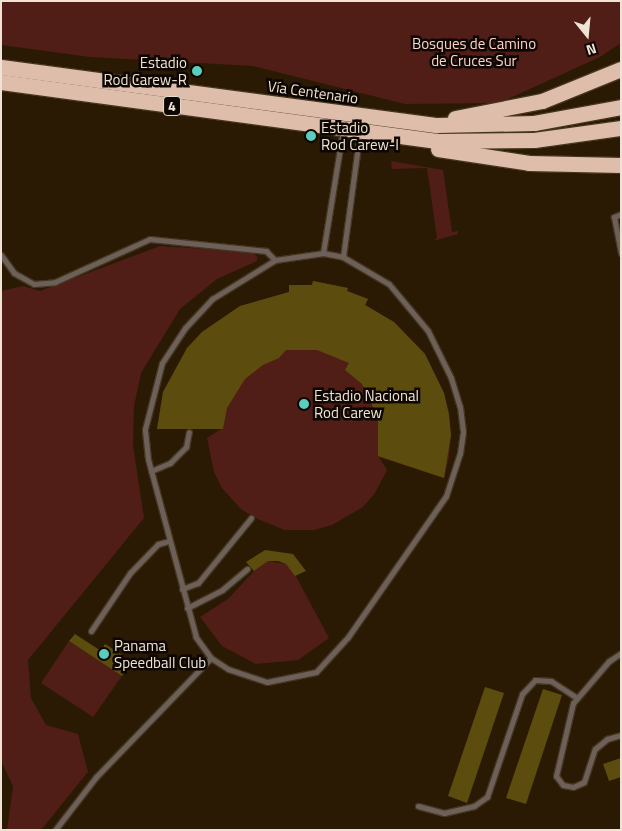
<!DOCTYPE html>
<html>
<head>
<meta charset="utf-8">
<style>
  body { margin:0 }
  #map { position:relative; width:622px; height:831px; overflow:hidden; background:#2a1a03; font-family:"Titillium Web",sans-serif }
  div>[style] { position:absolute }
  .green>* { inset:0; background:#501d17 }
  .building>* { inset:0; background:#5c4d0e }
  .path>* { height:1px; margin-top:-0.5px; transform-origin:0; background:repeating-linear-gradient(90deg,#908370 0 4px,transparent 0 8px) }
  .roads { filter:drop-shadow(1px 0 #453620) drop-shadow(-1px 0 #453620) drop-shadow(0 1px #453620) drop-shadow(0 -1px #453620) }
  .lane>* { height:5px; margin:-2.5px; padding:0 2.5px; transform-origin:2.5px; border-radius:2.5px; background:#6d6059 }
  .highway>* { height:15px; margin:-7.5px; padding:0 7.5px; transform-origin:7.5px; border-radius:7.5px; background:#debdab }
  .dots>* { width:14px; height:14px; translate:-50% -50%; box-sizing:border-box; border:2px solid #0d0601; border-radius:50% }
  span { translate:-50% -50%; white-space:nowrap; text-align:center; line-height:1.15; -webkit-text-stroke:5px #0d0601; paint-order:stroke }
  .shield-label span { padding:1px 4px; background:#0d0601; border:1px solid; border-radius:4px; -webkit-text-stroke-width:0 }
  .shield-label { font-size:14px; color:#eee3d5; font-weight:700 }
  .park-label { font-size:15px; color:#fed1ca }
  .poi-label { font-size:15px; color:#eee3d5 }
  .right { translate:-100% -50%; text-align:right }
  .left { translate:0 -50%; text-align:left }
  .street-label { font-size:15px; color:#eee3d5 }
  .frame { position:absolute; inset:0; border:2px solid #eee3d5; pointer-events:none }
  .north { position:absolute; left:562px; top:10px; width:50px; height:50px; -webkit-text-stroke:4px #0d0601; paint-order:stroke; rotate:163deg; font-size:14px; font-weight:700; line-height:20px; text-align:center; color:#eee3d5 }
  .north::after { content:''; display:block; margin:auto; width:18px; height:22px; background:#eee3d5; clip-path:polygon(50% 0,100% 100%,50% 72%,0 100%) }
</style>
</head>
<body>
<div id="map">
  <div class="green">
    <i style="clip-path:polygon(1px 1px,621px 1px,621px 43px,600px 57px,499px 103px,405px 104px,253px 66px,90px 57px,1px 45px)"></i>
    <i style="clip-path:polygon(391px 161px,443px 170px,452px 232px,458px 231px,458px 234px,433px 241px,437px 238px,427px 168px,392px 169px)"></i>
    <i style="clip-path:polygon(160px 246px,252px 252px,257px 256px,257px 261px,217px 279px,180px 309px,141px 373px,134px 406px,133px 445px,144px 518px,28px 660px,31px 698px,46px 725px,78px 734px,88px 772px,41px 830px,7px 830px,13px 786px,1px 761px,1px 291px,23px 286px,40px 291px)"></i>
    <i style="clip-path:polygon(313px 281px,348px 288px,347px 291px,368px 299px,365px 305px,394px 322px,425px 354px,444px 393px,451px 435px,449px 457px,444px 478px,379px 457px,387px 470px,375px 493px,363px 507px,332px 525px,314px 530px,285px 530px,255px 518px,241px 509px,222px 488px,214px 472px,207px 438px,221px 429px,157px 429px,163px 392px,187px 348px,202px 332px,240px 306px,289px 292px,289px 285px,312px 285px)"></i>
    <i style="clip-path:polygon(268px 561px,286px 564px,292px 569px,329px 638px,298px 660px,256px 664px,222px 646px,200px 617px,228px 599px,254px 571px)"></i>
    <i style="clip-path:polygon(69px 641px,122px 676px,93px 717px,41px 683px)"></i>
  </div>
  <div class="building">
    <i style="clip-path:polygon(313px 281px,348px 288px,347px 291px,368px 299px,365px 305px,394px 322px,425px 354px,444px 393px,449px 414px,451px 435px,444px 478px,378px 456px,378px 417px,362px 384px,345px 370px,349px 363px,317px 350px,286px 350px,279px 358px,263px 365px,245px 379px,227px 408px,223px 429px,157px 429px,163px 392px,187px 348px,202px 332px,240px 306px,289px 292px,289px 285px,312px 285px)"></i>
    <i style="clip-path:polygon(265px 550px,293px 554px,306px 571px,295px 576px,286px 564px,278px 561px,268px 561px,254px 571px,246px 562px)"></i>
    <i style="clip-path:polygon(75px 634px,101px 651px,105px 644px,124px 656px,119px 663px,127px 668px,122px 676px,69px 641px)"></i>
    <i style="clip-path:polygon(485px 687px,504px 693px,467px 803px,448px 796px)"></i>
    <i style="clip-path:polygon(543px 689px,562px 695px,526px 804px,506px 798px)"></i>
    <i style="clip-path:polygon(621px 758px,621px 777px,609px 781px,603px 764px)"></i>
  </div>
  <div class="path">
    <i style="left:1px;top:781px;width:3px;rotate:90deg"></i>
  </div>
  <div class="roads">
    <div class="lane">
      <i style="left:621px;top:214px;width:8px;rotate:157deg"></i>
      <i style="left:614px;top:217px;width:37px;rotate:79deg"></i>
      <i style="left:323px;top:253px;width:20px;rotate:11deg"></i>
      <i style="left:343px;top:257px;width:53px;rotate:30.4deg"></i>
      <i style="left:389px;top:284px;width:61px;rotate:50.3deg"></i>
      <i style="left:428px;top:331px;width:52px;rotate:63.9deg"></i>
      <i style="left:451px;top:378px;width:30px;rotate:73deg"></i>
      <i style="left:460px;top:407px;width:25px;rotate:83deg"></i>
      <i style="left:463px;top:432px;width:21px;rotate:98deg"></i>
      <i style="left:460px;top:453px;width:45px;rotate:108deg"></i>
      <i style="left:446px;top:496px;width:172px;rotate:124.8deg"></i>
      <i style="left:348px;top:637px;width:47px;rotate:132.4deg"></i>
      <i style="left:316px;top:672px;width:50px;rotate:168.5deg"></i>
      <i style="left:267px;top:682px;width:41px;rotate:-161.6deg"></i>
      <i style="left:228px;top:669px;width:20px;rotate:-147deg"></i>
      <i style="left:211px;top:658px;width:26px;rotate:-126deg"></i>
      <i style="left:196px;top:637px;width:184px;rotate:-105.1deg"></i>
      <i style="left:148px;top:459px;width:30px;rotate:-96deg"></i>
      <i style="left:145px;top:429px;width:68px;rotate:-75.6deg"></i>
      <i style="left:162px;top:363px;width:42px;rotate:-56.7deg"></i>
      <i style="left:185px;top:328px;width:40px;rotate:-47deg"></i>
      <i style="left:212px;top:299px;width:74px;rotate:-31.8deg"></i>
      <i style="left:275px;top:260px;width:49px;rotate:-8.3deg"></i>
      <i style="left:323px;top:253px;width:126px;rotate:-80.8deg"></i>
      <i style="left:1px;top:255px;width:22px;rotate:54deg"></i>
      <i style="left:14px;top:273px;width:23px;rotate:29deg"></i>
      <i style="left:34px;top:284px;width:21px;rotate:-5deg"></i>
      <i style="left:55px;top:282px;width:104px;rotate:-24.4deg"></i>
      <i style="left:150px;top:239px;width:117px;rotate:5.9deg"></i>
      <i style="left:266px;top:251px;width:13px;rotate:45deg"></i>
      <i style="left:343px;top:257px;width:126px;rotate:-82.3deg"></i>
      <i style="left:151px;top:471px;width:21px;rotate:-23deg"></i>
      <i style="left:170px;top:463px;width:23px;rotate:-45deg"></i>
      <i style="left:186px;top:447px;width:15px;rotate:-79deg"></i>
      <i style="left:182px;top:589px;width:17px;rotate:-21deg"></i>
      <i style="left:198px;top:583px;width:84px;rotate:-50.8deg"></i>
      <i style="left:187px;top:608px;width:39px;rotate:-27deg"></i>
      <i style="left:222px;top:590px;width:33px;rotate:-40deg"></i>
      <i style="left:91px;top:631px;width:70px;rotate:-56.1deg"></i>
      <i style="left:130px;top:573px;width:40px;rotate:-46deg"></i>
      <i style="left:158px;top:544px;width:11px;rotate:-15deg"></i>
      <i style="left:621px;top:653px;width:14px;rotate:146deg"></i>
      <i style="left:609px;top:661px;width:55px;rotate:130.6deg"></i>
      <i style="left:573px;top:703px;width:75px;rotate:103.1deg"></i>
      <i style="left:556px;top:776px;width:11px;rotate:52deg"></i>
      <i style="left:563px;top:785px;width:10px;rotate:11deg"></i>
      <i style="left:573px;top:787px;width:12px;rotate:-24deg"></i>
      <i style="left:584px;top:782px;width:35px;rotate:-72deg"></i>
      <i style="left:595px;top:749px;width:16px;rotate:-40deg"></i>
      <i style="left:607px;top:739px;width:15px;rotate:-16deg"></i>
      <i style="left:418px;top:806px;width:27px;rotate:15deg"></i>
      <i style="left:444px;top:813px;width:31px;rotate:-13deg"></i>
      <i style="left:474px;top:806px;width:16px;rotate:-35deg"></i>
      <i style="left:487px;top:797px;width:109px;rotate:-71.2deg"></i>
      <i style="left:522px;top:694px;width:19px;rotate:-47deg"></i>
      <i style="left:535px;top:680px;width:16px;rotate:4deg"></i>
      <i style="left:551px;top:681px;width:30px;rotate:33deg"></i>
      <i style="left:55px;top:830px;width:67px;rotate:-52.3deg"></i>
      <i style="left:96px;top:777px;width:165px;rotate:-46deg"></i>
    </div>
    <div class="highway">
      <i style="left:1px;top:67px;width:440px;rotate:7.6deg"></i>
      <i style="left:437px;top:125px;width:97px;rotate:-1.2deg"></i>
      <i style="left:534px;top:123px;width:88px;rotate:-10.4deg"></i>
      <i style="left:1px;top:82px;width:440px;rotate:7.7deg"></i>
      <i style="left:437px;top:141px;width:97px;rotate:-0.6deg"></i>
      <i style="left:534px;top:140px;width:88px;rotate:-7.9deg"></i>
      <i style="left:455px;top:118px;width:89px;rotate:-11.1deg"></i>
      <i style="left:542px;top:101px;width:85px;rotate:-22.1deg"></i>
      <i style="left:438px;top:149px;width:92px;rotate:8.7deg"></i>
      <i style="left:529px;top:163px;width:92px;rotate:1.2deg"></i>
    </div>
  </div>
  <div class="dots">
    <i style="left:197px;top:71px;background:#59cebf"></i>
    <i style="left:311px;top:136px;background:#59cebf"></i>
    <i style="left:304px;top:404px;background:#59cebf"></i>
    <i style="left:104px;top:654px;background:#59cebf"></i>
  </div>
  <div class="shield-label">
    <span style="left:172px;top:106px">4</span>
  </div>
  <div class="park-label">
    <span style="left:474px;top:52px">Bosques de Camino<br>de Cruces Sur</span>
  </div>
  <div class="poi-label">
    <span class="right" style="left:187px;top:71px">Estadio<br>Rod Carew-R</span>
    <span class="left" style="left:321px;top:136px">Estadio<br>Rod Carew-I</span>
    <span class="left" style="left:314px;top:404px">Estadio Nacional<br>Rod Carew</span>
    <span class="left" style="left:114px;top:654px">Panama<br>Speedball Club</span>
  </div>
  <div class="street-label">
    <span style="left:313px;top:92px;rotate:8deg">Vía Centenario</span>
  </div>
  <div class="frame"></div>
  <div class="north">N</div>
</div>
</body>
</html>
